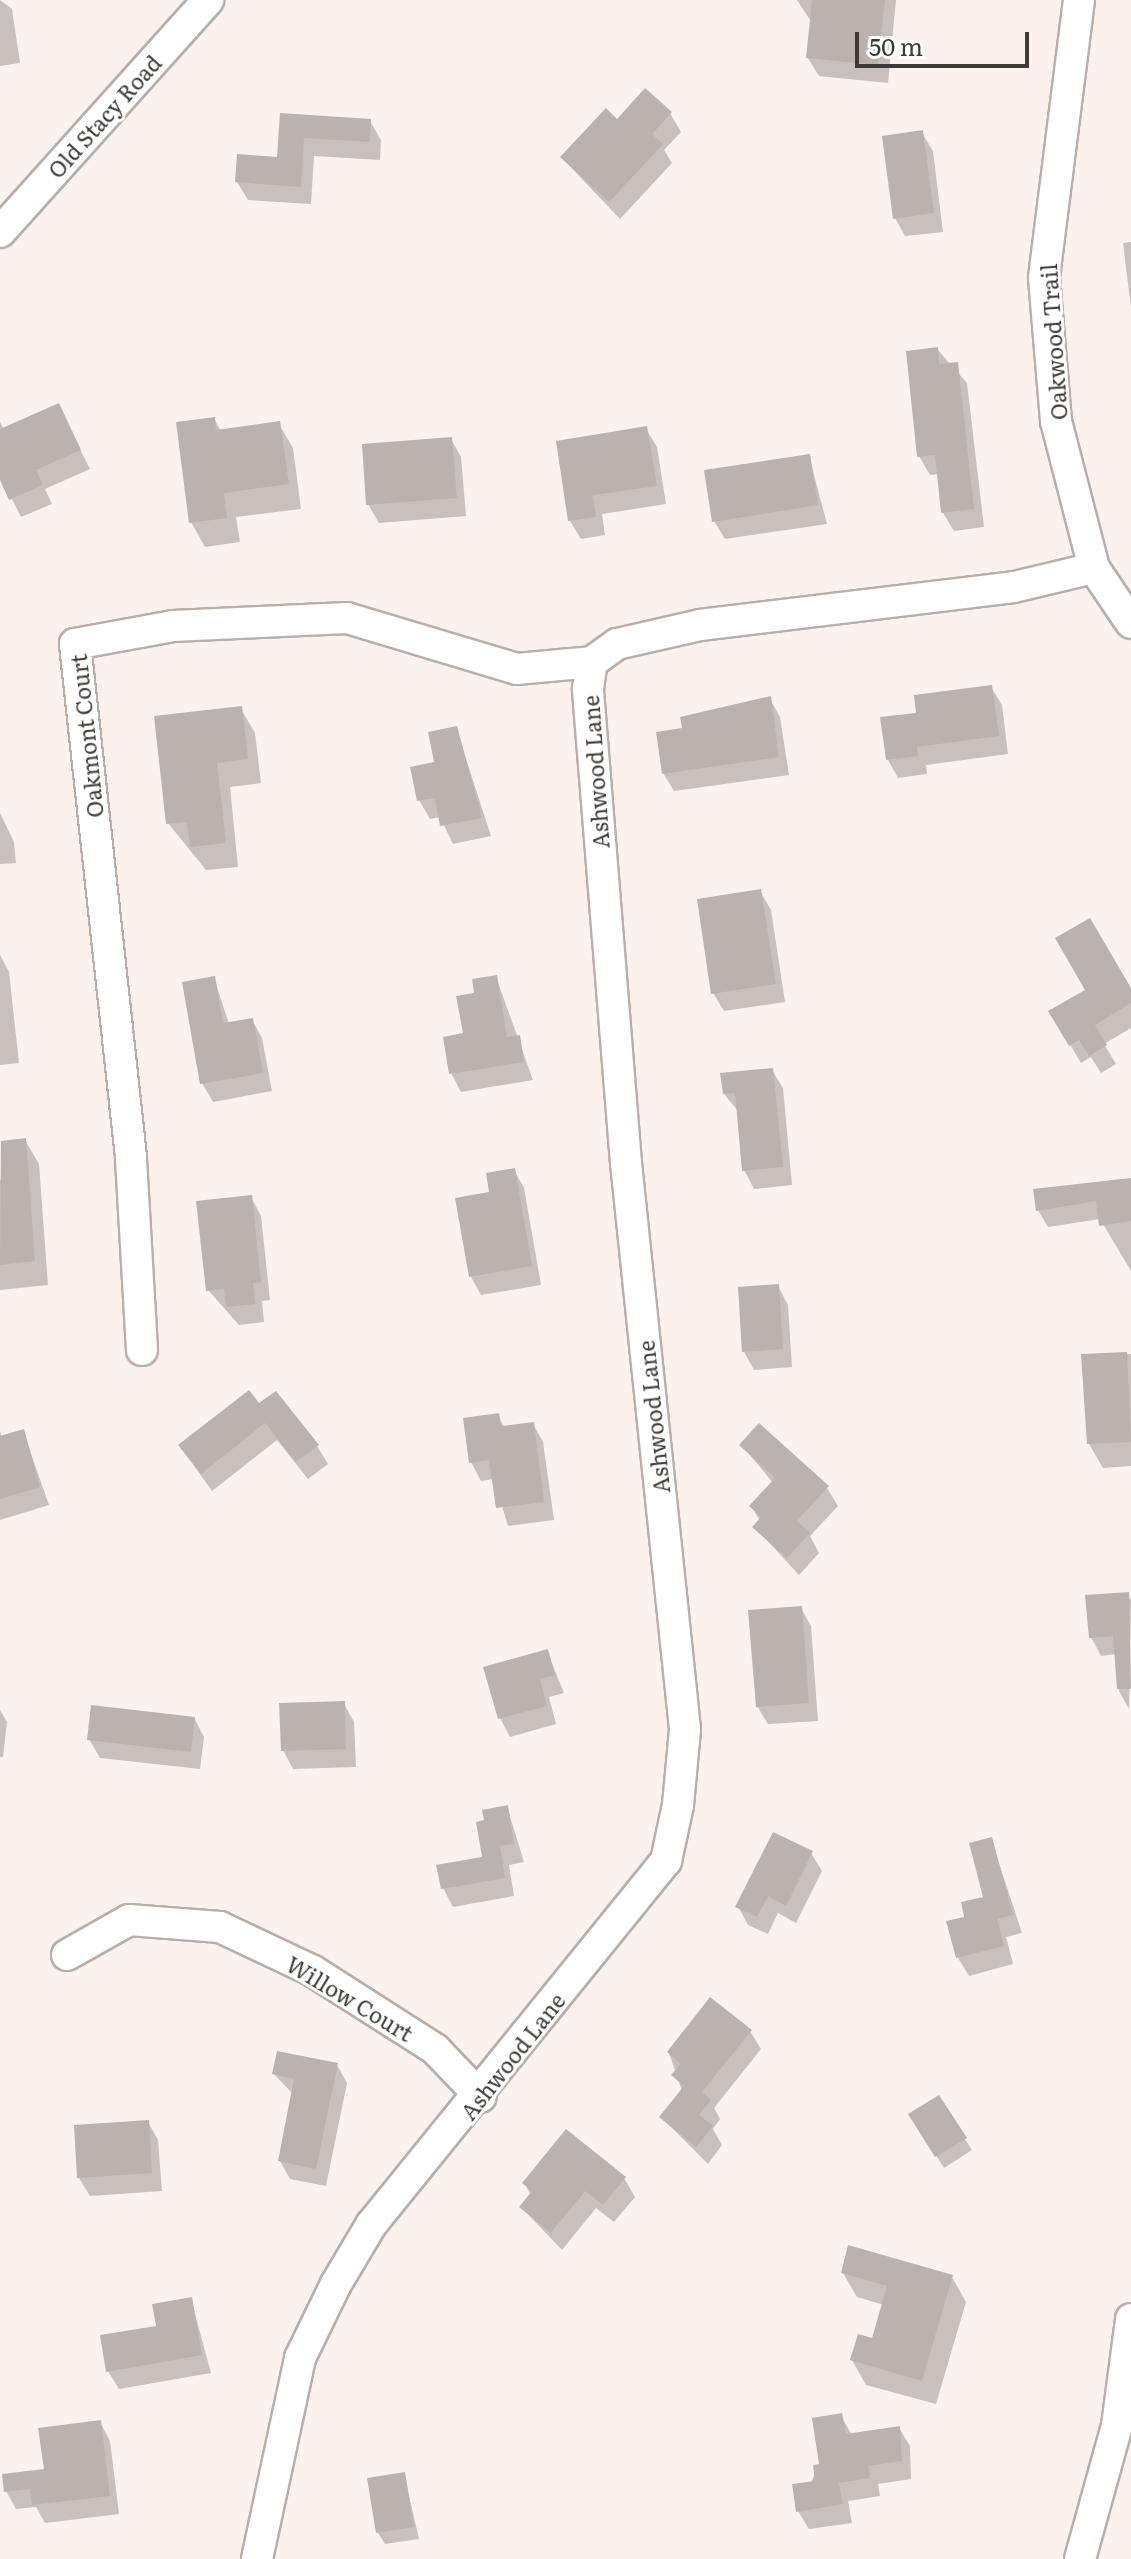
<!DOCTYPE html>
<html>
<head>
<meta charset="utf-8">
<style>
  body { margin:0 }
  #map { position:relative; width:1131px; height:2559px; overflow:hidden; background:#fbf1ed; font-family:Literata,serif }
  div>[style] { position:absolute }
  .shadow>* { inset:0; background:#0003 }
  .building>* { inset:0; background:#bbb2ae }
  .roads { filter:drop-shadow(2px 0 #b8afaa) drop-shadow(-2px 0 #b8afaa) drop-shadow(0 2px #b8afaa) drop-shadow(0 -2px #b8afaa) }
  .minor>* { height:30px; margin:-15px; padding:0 15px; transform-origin:15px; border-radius:15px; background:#fff }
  span { translate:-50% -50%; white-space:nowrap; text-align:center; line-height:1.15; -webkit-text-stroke:6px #fff; paint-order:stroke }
  .street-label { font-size:22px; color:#3e3a38 }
  .scale { position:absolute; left:855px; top:32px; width:174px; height:36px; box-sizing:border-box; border:4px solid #3e3a38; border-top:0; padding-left:10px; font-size:24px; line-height:28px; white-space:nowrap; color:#3e3a38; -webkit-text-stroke:6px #fff; paint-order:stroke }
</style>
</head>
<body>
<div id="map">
  <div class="shadow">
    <i style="clip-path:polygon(0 0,12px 9px,20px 63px,0 66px)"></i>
    <i style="clip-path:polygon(797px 0,896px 0,888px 83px,819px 76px,808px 58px,812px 23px)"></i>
    <i style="clip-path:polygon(670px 113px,681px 132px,664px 150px,672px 163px,620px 219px,562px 158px,617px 122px)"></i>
    <i style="clip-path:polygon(281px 116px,370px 121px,381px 140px,380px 160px,314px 156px,311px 204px,248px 200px,237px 182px,278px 159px)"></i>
    <i style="clip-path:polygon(922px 133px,933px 151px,943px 232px,905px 236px,895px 218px)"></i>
    <i style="clip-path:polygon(1131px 242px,1131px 308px,1123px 243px)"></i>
    <i style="clip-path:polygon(937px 349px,967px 383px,984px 527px,954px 531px,943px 513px,939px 474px,930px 475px,919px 456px)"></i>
    <i style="clip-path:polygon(58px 405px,90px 469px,45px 489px,52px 504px,21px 517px,0 475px,0 422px,4px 430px)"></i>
    <i style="clip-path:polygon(214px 419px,221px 431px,279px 424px,293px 448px,301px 509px,236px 517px,240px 542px,205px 547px,191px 522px)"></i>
    <i style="clip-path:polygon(646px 429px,657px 447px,666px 504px,602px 514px,605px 535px,581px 539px,570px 521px)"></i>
    <i style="clip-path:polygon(451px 439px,461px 457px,466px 516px,379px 523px,368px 504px)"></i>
    <i style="clip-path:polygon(809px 456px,827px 524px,725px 539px,714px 521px)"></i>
    <i style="clip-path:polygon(991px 687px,1002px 705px,1008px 754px,926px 765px,927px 774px,898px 778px,888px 760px,919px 714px)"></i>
    <i style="clip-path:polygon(770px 699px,780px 717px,789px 775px,674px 791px,663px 773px,684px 730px)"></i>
    <i style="clip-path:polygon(241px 709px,255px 733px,261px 783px,230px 787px,238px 867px,206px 870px,168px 823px)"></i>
    <i style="clip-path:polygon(456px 728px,491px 836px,453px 844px,440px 817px,430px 819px,419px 800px)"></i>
    <i style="clip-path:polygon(0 813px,14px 842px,16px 863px,0 864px)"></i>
    <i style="clip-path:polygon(760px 891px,771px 910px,785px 1002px,724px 1011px,713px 993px)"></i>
    <i style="clip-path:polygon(0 955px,9px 972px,19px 1063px,0 1065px)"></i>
    <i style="clip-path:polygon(496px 977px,533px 1080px,461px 1092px,451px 1073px,476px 994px)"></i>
    <i style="clip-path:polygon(214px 978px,229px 1024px,252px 1020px,262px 1038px,272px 1091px,213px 1102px,202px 1083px)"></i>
    <i style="clip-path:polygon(1131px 992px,1131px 1028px,1104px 1044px,1116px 1064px,1101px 1073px,1091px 1057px,1081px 1063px,1051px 1012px)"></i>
    <i style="clip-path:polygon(772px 1070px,783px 1088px,792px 1185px,754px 1189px,744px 1170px,739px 1112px,724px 1094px)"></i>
    <i style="clip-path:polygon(25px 1140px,39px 1164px,48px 1285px,0 1290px,0 1181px)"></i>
    <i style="clip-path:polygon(514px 1170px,524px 1188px,541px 1285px,481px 1295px,471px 1277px,491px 1194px)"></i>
    <i style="clip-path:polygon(1131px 1180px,1131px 1271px,1100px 1219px,1048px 1227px,1038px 1210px)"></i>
    <i style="clip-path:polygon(251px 1197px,261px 1216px,270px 1300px,262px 1301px,264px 1322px,239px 1325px,208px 1290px)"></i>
    <i style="clip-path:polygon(778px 1286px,788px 1305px,792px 1367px,754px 1370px,744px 1352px)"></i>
    <i style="clip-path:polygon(1131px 1354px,1131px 1466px,1103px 1468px,1089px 1444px,1084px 1356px)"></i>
    <i style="clip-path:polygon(259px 1406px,317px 1446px,328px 1464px,308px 1479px,277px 1440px,212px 1491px,180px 1446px)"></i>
    <i style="clip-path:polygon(498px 1416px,505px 1428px,533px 1424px,543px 1442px,554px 1520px,508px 1526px,494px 1479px,481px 1481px,471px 1462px)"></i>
    <i style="clip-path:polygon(0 1431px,2px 1437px,23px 1431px,49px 1505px,0 1520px)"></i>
    <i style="clip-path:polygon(742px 1445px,827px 1488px,838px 1506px,810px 1536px,819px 1553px,799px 1575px,755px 1527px,760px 1521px,752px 1507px,773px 1483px)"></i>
    <i style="clip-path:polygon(1127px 1594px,1131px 1600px,1129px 1709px,1119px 1691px,1116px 1654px,1101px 1656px,1091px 1637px)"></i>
    <i style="clip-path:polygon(801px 1608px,811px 1626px,818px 1721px,768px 1724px,757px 1706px)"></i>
    <i style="clip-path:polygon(547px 1651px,564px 1693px,549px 1697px,556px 1724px,510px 1737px,500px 1718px)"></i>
    <i style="clip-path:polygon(344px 1704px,354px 1722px,356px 1767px,293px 1769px,283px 1750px)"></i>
    <i style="clip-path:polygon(0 1710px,7px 1722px,3px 1757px,0 1757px)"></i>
    <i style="clip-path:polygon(194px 1718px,204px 1737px,200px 1769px,100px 1758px,89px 1739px)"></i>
    <i style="clip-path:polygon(507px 1807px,524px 1862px,509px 1865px,514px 1896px,453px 1907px,443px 1888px,484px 1859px)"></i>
    <i style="clip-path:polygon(991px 1839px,1022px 1933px,1006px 1937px,1013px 1964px,969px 1976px,958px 1958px,967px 1918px,985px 1898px)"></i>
    <i style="clip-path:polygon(811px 1853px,822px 1871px,796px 1923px,778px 1913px,768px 1934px,748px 1925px,738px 1906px)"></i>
    <i style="clip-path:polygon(750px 2031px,761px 2049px,714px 2108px,720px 2119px,713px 2129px,722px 2145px,708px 2164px,661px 2117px,682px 2091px,669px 2053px)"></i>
    <i style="clip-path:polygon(337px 2065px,347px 2083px,326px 2186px,290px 2179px,280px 2161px,293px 2094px,274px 2074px)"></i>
    <i style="clip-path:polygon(148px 2122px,158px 2140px,162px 2191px,90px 2196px,79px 2178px)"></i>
    <i style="clip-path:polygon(918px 2127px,965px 2139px,972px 2150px,944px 2168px)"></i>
    <i style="clip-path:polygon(624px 2178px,635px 2197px,614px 2222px,596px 2208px,562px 2250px,521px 2207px,531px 2195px,524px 2183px)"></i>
    <i style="clip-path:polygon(843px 2273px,952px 2277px,966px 2302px,936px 2404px,866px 2385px,852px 2360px,873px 2341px,884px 2305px,857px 2297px)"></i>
    <i style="clip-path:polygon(191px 2299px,211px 2373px,119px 2389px,108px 2371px)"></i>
    <i style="clip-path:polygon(841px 2416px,852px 2435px,899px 2428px,910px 2446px,911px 2479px,878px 2484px,880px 2496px,848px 2501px,852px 2523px,809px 2529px,798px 2511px)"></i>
    <i style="clip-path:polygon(100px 2422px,110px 2441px,119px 2514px,45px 2523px,36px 2507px,16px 2509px,6px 2491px,46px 2471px)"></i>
    <i style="clip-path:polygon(404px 2474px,419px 2539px,385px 2544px,378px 2533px)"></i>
  </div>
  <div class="building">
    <i style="clip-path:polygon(812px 0,885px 0,878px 65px,806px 58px)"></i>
    <i style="clip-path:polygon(645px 88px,672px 112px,652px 134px,663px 144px,609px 202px,560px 157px,606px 108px,617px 119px)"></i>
    <i style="clip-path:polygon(280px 113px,371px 119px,370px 142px,304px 138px,301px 187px,235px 182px,237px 154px,277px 157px)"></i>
    <i style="clip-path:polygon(923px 130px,934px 213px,893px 219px,882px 136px)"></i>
    <i style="clip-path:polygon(938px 347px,939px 364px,958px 362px,974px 509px,941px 513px,935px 455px,917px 457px,906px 351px)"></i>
    <i style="clip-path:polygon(59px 403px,81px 450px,36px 470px,43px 485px,9px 500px,0 480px,0 429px)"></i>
    <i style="clip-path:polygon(215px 417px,216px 430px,280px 421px,289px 484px,224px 493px,227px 518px,189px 523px,176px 422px)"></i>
    <i style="clip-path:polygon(647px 426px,657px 486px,593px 495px,596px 517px,568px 521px,556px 441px)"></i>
    <i style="clip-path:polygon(452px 437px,457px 498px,366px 505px,362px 444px)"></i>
    <i style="clip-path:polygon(810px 454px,818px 505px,712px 522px,704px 470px)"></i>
    <i style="clip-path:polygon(992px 685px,999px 736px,917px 747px,918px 756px,886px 760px,880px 717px,916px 713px,914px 695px)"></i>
    <i style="clip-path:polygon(771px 696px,779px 757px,662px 774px,656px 732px,682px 728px,680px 717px)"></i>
    <i style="clip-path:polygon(242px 706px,248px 759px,217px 763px,226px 843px,190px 847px,187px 822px,166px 824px,154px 716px)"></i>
    <i style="clip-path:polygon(457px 726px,482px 818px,440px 826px,435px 798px,417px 801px,410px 767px,434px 762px,428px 732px)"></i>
    <i style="clip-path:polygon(761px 889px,776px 984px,711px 994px,697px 899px)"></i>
    <i style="clip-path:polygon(1090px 918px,1131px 988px,1131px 1003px,1095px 1025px,1107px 1045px,1089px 1056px,1079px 1040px,1069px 1046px,1048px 1011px,1085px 990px,1055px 938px)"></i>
    <i style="clip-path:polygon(497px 975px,507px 1037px,520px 1035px,524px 1062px,449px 1074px,443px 1037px,463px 1033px,456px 996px,474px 993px,472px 979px)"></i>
    <i style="clip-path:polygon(215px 976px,223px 1023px,253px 1018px,263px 1073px,200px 1084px,182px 982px)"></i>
    <i style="clip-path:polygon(773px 1068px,783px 1167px,742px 1171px,735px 1093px,723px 1094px,720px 1073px)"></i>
    <i style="clip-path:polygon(26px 1138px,35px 1261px,0 1265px,1px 1141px)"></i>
    <i style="clip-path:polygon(515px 1168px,532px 1266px,469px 1277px,455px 1198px,489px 1192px,486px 1173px)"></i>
    <i style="clip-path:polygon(1131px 1178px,1131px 1221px,1099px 1226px,1096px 1201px,1036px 1211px,1033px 1189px)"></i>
    <i style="clip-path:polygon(252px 1195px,261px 1282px,253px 1283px,255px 1304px,226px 1307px,224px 1289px,206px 1291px,196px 1201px)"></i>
    <i style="clip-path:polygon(779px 1284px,783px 1349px,742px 1352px,738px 1287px)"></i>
    <i style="clip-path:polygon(1127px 1352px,1131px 1442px,1087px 1444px,1081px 1354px)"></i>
    <i style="clip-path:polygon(249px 1390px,259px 1403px,276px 1391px,319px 1445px,296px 1462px,265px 1423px,201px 1474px,178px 1445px)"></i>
    <i style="clip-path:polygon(499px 1413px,501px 1426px,534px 1422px,544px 1502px,496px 1508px,489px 1460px,469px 1463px,463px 1418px)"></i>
    <i style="clip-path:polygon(759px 1423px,829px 1486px,797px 1521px,810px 1533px,787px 1558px,752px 1527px,761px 1517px,749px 1506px,775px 1478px,739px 1445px)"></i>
    <i style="clip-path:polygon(24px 1429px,40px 1487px,0 1499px,0 1436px)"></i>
    <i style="clip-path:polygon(1129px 1592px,1131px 1689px,1117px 1689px,1113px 1636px,1089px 1638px,1085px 1595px)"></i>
    <i style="clip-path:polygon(802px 1606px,809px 1703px,756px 1707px,748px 1610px)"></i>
    <i style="clip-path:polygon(548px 1649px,555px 1675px,540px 1679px,547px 1706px,498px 1719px,483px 1667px)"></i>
    <i style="clip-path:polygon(345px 1701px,346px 1749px,281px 1751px,279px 1703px)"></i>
    <i style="clip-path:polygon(91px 1705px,195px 1717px,191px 1752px,87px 1740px)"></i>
    <i style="clip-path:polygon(508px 1805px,514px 1844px,500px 1846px,505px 1878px,441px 1889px,436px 1865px,482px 1857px,476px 1822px,484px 1820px,482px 1810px)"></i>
    <i style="clip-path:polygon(773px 1832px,813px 1851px,786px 1906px,768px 1896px,757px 1917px,735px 1907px)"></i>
    <i style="clip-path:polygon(992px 1837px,1013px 1915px,997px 1919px,1004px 1946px,956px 1958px,946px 1921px,964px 1917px,961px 1902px,983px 1897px,969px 1843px)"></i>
    <i style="clip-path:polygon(710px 1997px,752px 2030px,702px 2092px,711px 2100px,699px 2115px,713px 2126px,696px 2147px,659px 2117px,684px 2086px,671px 2075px,681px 2064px,667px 2052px)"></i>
    <i style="clip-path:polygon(277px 2051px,338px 2063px,316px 2169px,278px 2161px,294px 2079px,272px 2074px)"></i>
    <i style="clip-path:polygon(939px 2095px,967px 2138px,935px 2157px,908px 2114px)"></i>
    <i style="clip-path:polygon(149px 2120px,152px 2173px,77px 2178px,74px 2125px)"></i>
    <i style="clip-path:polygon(566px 2129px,626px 2177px,603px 2205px,585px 2191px,551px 2233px,519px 2207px,532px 2191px,522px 2183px)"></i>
    <i style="clip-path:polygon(848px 2245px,953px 2275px,922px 2381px,850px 2360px,858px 2334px,872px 2338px,887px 2286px,841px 2273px)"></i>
    <i style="clip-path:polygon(192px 2297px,202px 2355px,106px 2372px,100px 2335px,156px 2326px,152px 2304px)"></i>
    <i style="clip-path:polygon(842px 2413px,846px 2434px,900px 2426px,902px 2461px,868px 2466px,870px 2478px,839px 2483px,843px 2504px,796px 2512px,792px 2484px,815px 2481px,813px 2465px,819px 2464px,812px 2418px)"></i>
    <i style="clip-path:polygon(101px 2420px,110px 2496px,32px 2505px,30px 2489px,4px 2492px,2px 2474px,44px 2469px,38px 2428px)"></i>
    <i style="clip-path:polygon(405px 2472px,414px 2527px,376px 2533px,367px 2478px)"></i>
  </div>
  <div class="roads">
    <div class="minor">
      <i style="left:1079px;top:0;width:280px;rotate:97.2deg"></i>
      <i style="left:1044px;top:278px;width:144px;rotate:85.2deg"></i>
      <i style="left:1056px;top:421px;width:152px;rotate:75.5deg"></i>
      <i style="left:1094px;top:568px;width:66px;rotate:56.1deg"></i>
      <i style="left:0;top:232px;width:312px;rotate:-48.1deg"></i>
      <i style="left:142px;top:1350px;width:193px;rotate:-93.3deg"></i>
      <i style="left:131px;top:1157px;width:516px;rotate:-96.23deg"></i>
      <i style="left:75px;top:644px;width:100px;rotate:-10.4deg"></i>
      <i style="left:173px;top:626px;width:174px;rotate:-2.6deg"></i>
      <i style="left:347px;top:618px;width:177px;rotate:16.7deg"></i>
      <i style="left:517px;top:669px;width:75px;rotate:-5.3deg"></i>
      <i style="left:67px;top:1955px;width:71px;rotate:-29.4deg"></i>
      <i style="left:129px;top:1920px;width:91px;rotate:4.4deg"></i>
      <i style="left:220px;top:1927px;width:103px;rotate:25.3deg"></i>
      <i style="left:313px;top:1971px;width:145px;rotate:32.6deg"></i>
      <i style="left:435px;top:2049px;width:66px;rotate:46.2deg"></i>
      <i style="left:257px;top:2559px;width:206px;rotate:-77.9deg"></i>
      <i style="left:300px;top:2358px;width:82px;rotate:-64.1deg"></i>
      <i style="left:336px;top:2284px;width:69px;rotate:-59.3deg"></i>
      <i style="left:371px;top:2225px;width:469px;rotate:-51deg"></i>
      <i style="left:666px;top:1861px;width:57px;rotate:-77.9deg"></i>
      <i style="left:678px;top:1805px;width:76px;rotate:-84.7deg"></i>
      <i style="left:685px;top:1729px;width:569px;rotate:-95.95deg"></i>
      <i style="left:626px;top:1163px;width:476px;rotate:-94.6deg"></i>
      <i style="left:588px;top:689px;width:27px;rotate:-82deg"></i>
      <i style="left:592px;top:662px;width:31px;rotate:-36deg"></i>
      <i style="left:617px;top:644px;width:85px;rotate:-12.9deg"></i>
      <i style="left:700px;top:625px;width:316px;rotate:-6.9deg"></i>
      <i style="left:1014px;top:587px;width:82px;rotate:-13.4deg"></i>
      <i style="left:1080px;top:2559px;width:138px;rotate:-74.5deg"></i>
      <i style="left:1117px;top:2426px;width:108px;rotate:-82.5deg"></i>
    </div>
  </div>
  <div class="street-label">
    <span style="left:104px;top:116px;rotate:-48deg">Old Stacy Road</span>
    <span style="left:1053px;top:342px;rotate:-94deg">Oakwood Trail</span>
    <span style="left:86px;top:736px;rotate:-96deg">Oakmont Court</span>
    <span style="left:595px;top:772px;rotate:-94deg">Ashwood Lane</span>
    <span style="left:653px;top:1417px;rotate:-96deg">Ashwood Lane</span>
    <span style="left:350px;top:1998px;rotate:31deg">Willow Court</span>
    <span style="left:512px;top:2056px;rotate:-52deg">Ashwood Lane</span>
  </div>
  <div class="scale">50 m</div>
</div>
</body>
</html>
